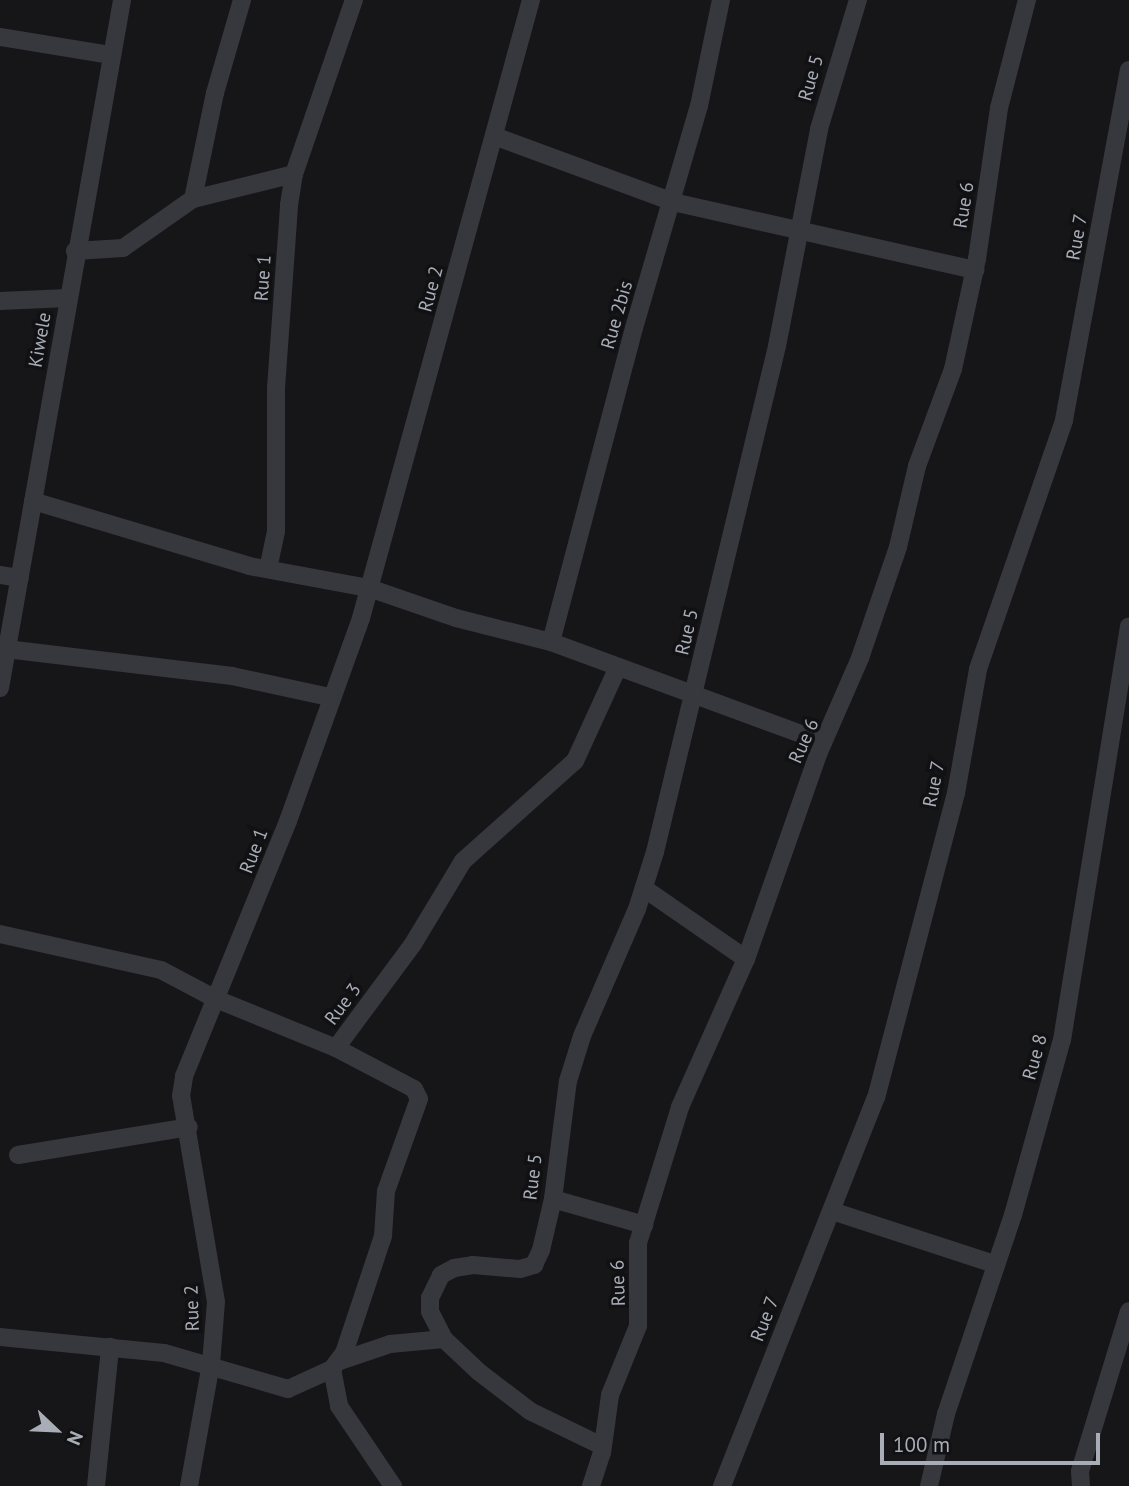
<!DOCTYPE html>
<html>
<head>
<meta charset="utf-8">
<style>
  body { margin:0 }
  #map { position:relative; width:1129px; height:1486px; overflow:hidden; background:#161618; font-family:"PT Sans",sans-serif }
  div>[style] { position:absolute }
  .minor>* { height:18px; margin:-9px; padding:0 9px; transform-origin:9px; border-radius:9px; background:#37383d }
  span { translate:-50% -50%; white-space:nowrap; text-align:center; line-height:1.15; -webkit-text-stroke:7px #111113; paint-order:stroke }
  .street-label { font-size:19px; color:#a8adb8 }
  .north { position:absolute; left:21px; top:1395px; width:70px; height:70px; -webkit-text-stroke:5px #111113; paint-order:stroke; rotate:113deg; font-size:19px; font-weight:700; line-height:28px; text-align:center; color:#a8adb8 }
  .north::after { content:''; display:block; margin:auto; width:24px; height:32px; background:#a8adb8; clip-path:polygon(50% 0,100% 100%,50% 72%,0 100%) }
  .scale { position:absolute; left:880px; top:1433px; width:220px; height:32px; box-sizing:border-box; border:4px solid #a8adb8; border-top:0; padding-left:9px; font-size:21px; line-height:24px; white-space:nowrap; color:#a8adb8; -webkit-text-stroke:5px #111113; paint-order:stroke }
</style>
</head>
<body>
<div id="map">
  <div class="minor">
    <i style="left:0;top:37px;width:111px;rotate:9.3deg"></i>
    <i style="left:494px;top:136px;width:191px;rotate:20.2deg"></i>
    <i style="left:673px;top:202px;width:310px;rotate:12.7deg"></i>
    <i style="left:193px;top:199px;width:108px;rotate:-78.3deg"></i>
    <i style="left:215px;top:93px;width:97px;rotate:-73.8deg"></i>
    <i style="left:75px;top:251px;width:48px;rotate:-3.6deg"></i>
    <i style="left:123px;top:248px;width:85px;rotate:-35deg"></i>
    <i style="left:193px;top:199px;width:104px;rotate:-13.9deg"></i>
    <i style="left:0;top:301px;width:68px;rotate:-2.5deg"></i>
    <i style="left:33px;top:501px;width:226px;rotate:16.7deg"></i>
    <i style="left:249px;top:566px;width:122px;rotate:10.4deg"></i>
    <i style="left:369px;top:588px;width:92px;rotate:19deg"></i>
    <i style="left:456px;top:618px;width:98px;rotate:14.2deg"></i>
    <i style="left:551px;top:642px;width:290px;rotate:20.2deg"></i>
    <i style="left:268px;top:569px;width:39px;rotate:-78deg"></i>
    <i style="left:276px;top:531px;width:143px;rotate:-90deg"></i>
    <i style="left:276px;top:388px;width:183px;rotate:-85.9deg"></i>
    <i style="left:289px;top:205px;width:31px;rotate:-81deg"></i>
    <i style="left:294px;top:174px;width:184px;rotate:-71deg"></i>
    <i style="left:0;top:575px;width:20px;rotate:9deg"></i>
    <i style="left:551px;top:642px;width:325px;rotate:-75.2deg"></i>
    <i style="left:634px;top:328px;width:231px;rotate:-73.7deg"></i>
    <i style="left:699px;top:106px;width:108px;rotate:-78.3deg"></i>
    <i style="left:6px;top:649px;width:228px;rotate:6.8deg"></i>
    <i style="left:232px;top:676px;width:99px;rotate:12.2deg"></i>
    <i style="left:0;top:688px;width:699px;rotate:-79.94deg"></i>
    <i style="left:645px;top:889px;width:123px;rotate:34.7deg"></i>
    <i style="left:0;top:934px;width:165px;rotate:12.6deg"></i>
    <i style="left:161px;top:970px;width:62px;rotate:27.8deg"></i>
    <i style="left:216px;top:999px;width:130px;rotate:22.2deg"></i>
    <i style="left:336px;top:1048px;width:88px;rotate:27.7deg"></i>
    <i style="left:414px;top:1089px;width:11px;rotate:63deg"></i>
    <i style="left:419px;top:1099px;width:98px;rotate:109.7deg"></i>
    <i style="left:386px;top:1191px;width:45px;rotate:93.8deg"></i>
    <i style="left:383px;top:1236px;width:123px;rotate:108.4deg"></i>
    <i style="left:344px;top:1353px;width:20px;rotate:127deg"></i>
    <i style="left:332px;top:1369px;width:48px;rotate:155.6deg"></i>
    <i style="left:288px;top:1389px;width:129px;rotate:-163.8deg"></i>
    <i style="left:164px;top:1353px;width:165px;rotate:-174.4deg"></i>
    <i style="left:336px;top:1048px;width:129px;rotate:-53.5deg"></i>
    <i style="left:413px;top:944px;width:97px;rotate:-58.9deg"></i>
    <i style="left:463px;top:861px;width:150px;rotate:-41.8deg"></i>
    <i style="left:575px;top:761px;width:103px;rotate:-65.4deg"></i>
    <i style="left:18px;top:1155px;width:173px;rotate:-9.3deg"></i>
    <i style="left:553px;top:1199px;width:95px;rotate:15.9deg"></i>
    <i style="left:832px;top:1211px;width:170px;rotate:18.1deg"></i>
    <i style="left:340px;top:1361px;width:53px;rotate:-18.8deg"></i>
    <i style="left:390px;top:1344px;width:54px;rotate:-5.3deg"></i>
    <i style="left:332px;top:1369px;width:38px;rotate:79deg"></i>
    <i style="left:339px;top:1406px;width:97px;rotate:56deg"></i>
    <i style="left:602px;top:1446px;width:80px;rotate:-154.1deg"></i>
    <i style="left:530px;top:1411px;width:64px;rotate:-142.6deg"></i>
    <i style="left:479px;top:1372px;width:48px;rotate:-136.7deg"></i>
    <i style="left:444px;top:1339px;width:30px;rotate:-117deg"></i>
    <i style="left:430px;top:1312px;width:14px;rotate:-90deg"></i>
    <i style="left:430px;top:1298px;width:25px;rotate:-64deg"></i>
    <i style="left:441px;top:1275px;width:15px;rotate:-28deg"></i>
    <i style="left:454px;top:1268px;width:19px;rotate:-9deg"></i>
    <i style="left:473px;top:1265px;width:47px;rotate:4.9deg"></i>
    <i style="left:520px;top:1269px;width:15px;rotate:-16deg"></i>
    <i style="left:534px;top:1265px;width:17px;rotate:-65deg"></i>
    <i style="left:541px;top:1250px;width:52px;rotate:-76.8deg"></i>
    <i style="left:553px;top:1199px;width:119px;rotate:-82.8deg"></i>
    <i style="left:568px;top:1081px;width:47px;rotate:-72.7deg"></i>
    <i style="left:582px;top:1036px;width:138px;rotate:-66.6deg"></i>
    <i style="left:637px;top:909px;width:60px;rotate:-72.5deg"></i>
    <i style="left:655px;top:852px;width:520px;rotate:-76.44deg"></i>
    <i style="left:777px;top:346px;width:221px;rotate:-79deg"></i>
    <i style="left:819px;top:129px;width:135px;rotate:-73.2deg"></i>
    <i style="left:96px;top:1486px;width:140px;rotate:-84.2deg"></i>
    <i style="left:189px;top:1486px;width:124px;rotate:-79.8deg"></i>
    <i style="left:211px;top:1364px;width:62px;rotate:-85.4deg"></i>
    <i style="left:216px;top:1302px;width:209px;rotate:-99.6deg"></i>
    <i style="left:181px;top:1096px;width:20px;rotate:-81deg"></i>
    <i style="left:184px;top:1076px;width:275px;rotate:-67.8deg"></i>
    <i style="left:288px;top:821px;width:216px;rotate:-70.2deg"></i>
    <i style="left:361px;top:618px;width:641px;rotate:-74.62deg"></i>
    <i style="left:591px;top:1486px;width:35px;rotate:-72deg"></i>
    <i style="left:602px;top:1453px;width:59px;rotate:-82.1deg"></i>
    <i style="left:610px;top:1395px;width:74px;rotate:-67.9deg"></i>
    <i style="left:638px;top:1326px;width:83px;rotate:-90deg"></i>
    <i style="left:638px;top:1243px;width:142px;rotate:-72.8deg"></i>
    <i style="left:680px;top:1107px;width:162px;rotate:-66deg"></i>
    <i style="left:746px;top:959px;width:219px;rotate:-70.6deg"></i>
    <i style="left:819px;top:752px;width:103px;rotate:-66.4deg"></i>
    <i style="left:860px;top:658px;width:117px;rotate:-71.1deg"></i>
    <i style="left:898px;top:547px;width:83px;rotate:-76.8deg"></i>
    <i style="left:917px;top:466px;width:103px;rotate:-69.6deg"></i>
    <i style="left:953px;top:369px;width:113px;rotate:-77.7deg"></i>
    <i style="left:977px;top:259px;width:153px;rotate:-81.7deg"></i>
    <i style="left:999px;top:108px;width:112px;rotate:-75.5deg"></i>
    <i style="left:722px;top:1486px;width:417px;rotate:-68.4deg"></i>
    <i style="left:876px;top:1098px;width:315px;rotate:-75.3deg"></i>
    <i style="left:956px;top:793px;width:126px;rotate:-79.9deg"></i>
    <i style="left:978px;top:669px;width:263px;rotate:-70.9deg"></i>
    <i style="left:1064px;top:420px;width:356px;rotate:-79.5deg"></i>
    <i style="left:929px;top:1486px;width:74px;rotate:-76.7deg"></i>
    <i style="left:946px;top:1414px;width:210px;rotate:-71.4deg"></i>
    <i style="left:1013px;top:1215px;width:182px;rotate:-74.4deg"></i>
    <i style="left:1062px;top:1040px;width:419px;rotate:-80.8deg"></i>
    <i style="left:1081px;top:1486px;width:15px;rotate:-94deg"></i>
    <i style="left:1080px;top:1471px;width:167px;rotate:-73deg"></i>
  </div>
  <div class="street-label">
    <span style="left:811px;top:78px;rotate:-74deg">Rue 5</span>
    <span style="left:964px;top:205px;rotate:-81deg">Rue 6</span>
    <span style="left:1077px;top:237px;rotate:-80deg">Rue 7</span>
    <span style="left:263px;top:278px;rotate:-86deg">Rue 1</span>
    <span style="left:431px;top:289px;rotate:-75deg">Rue 2</span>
    <span style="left:617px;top:315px;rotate:-74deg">Rue 2bis</span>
    <span style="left:40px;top:340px;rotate:-80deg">Kiwele</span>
    <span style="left:687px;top:632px;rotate:-77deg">Rue 5</span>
    <span style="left:804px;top:741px;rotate:-66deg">Rue 6</span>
    <span style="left:934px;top:784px;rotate:-79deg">Rue 7</span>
    <span style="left:254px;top:851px;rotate:-69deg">Rue 1</span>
    <span style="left:343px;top:1004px;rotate:-53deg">Rue 3</span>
    <span style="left:1035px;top:1057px;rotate:-75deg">Rue 8</span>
    <span style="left:533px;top:1177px;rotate:-83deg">Rue 5</span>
    <span style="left:618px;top:1283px;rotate:-92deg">Rue 6</span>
    <span style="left:192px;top:1308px;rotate:-92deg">Rue 2</span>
    <span style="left:765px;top:1319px;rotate:-69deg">Rue 7</span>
  </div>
  <div class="north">N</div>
  <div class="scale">100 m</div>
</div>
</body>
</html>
